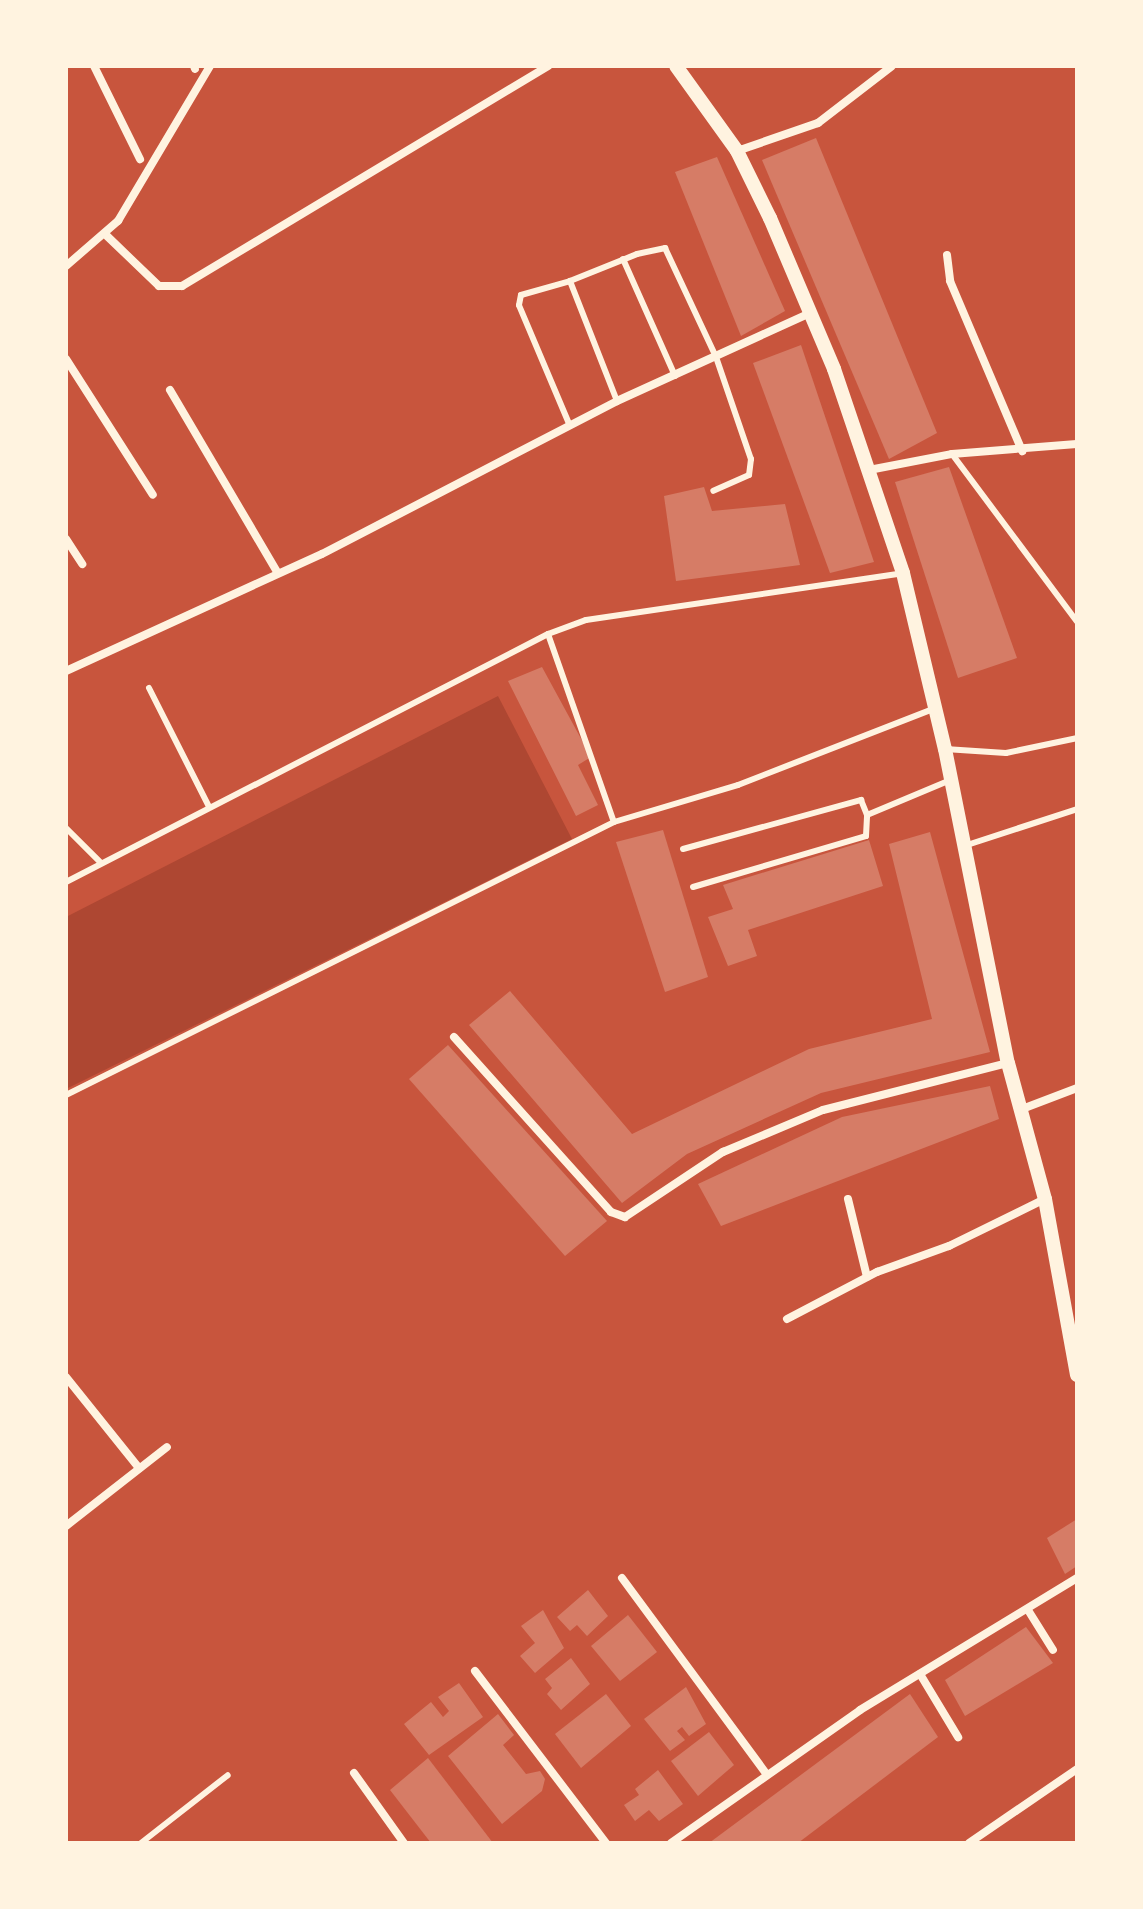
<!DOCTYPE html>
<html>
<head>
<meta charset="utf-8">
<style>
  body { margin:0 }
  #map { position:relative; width:1143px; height:1909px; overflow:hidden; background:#c8553d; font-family:"DejaVu Sans",sans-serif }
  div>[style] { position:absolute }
  .green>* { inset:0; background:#ae4732 }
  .building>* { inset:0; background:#d67c66 }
  .service>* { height:6px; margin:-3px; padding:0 3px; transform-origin:3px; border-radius:3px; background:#fff3e0 }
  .minor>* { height:8px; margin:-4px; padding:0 4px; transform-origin:4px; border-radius:4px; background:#fff3e0 }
  .tertiary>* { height:14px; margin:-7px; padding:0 7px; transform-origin:7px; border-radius:7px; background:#fff3e0 }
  span { translate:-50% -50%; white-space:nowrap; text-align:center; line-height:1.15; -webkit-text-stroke:8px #fff3e0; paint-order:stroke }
  .frame { position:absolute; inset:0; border:68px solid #fff3e0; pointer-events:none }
</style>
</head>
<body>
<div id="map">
  <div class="green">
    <i style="clip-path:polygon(498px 696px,572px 839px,66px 1089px,66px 917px)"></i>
  </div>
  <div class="building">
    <i style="clip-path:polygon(816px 138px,937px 433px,889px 459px,762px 160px)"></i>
    <i style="clip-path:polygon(717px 157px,785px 311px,741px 336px,675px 172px)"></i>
    <i style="clip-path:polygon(801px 345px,874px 562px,830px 573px,753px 363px)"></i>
    <i style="clip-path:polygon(949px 467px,1017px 658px,958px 678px,895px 482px)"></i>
    <i style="clip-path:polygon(704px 487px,712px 511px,785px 504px,800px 565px,676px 581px,664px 496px)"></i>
    <i style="clip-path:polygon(542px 667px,591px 757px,578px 765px,598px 805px,576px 816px,508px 681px)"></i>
    <i style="clip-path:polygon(663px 830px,708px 977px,665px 992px,616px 842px)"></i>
    <i style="clip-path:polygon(930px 832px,990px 1052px,821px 1093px,687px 1154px,622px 1203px,469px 1025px,510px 991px,632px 1134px,809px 1049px,932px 1019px,889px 844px)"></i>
    <i style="clip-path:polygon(869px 840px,883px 886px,748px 930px,757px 956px,728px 966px,708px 917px,733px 909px,723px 885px)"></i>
    <i style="clip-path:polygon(448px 1045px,607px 1221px,565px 1256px,409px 1079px)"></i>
    <i style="clip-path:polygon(990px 1086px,999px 1119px,721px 1226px,698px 1184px,842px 1117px)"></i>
    <i style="clip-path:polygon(1077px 1519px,1077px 1566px,1065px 1574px,1047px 1538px)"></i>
    <i style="clip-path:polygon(588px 1590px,608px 1616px,587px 1636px,577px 1625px,570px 1631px,557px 1617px)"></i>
    <i style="clip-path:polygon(543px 1610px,564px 1648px,535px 1673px,520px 1656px,535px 1643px,521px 1626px)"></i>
    <i style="clip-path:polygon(628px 1615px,657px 1652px,620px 1681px,591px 1646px)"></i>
    <i style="clip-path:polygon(1026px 1627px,1053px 1663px,965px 1716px,945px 1680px)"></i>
    <i style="clip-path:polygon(571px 1658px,590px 1684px,561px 1710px,547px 1694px,552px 1688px,545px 1679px)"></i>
    <i style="clip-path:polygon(459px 1683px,483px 1717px,429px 1755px,404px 1724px,431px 1702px,443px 1717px,449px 1711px,438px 1697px)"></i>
    <i style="clip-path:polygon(686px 1687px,706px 1724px,689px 1736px,682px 1727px,677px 1731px,685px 1740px,670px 1751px,644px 1719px)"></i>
    <i style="clip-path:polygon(606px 1694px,631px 1726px,581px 1768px,555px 1734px)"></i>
    <i style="clip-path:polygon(910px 1694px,938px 1737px,798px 1843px,709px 1843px)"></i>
    <i style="clip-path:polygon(498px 1714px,514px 1735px,503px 1745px,526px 1774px,540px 1771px,545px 1779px,542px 1791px,502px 1824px,448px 1756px)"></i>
    <i style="clip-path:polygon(709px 1732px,734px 1765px,698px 1796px,671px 1761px)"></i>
    <i style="clip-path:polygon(428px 1758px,493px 1843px,431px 1843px,390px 1790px)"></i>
    <i style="clip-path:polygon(658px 1770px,683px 1804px,659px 1821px,649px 1810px,635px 1821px,624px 1805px,639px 1795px,635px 1789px)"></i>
  </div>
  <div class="service">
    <i style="left:623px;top:259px;width:128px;rotate:66deg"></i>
    <i style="left:617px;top:401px;width:129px;rotate:-111.4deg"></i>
    <i style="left:570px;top:281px;width:72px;rotate:-21.9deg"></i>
    <i style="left:637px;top:254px;width:29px;rotate:-12deg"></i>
    <i style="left:665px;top:248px;width:120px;rotate:64.9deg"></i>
    <i style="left:716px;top:357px;width:108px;rotate:71.1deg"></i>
    <i style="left:751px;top:459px;width:16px;rotate:97deg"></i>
    <i style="left:749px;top:475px;width:39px;rotate:156deg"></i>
    <i style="left:570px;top:426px;width:131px;rotate:-112.9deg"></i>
    <i style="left:519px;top:305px;width:10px;rotate:-79deg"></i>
    <i style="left:521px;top:295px;width:51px;rotate:-15.9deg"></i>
    <i style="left:952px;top:454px;width:209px;rotate:53.3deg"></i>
    <i style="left:548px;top:634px;width:199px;rotate:70.7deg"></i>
    <i style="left:149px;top:688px;width:133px;rotate:63.2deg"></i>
    <i style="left:945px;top:749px;width:61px;rotate:3.8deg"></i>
    <i style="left:1006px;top:753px;width:73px;rotate:-11.9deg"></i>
    <i style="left:66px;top:828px;width:48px;rotate:45deg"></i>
    <i style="left:964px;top:846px;width:119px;rotate:-18.1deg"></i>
    <i style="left:683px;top:849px;width:185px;rotate:-15.4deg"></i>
    <i style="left:861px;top:800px;width:16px;rotate:68deg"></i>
    <i style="left:867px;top:815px;width:88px;rotate:-22.8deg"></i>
    <i style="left:66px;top:882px;width:542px;rotate:-27.23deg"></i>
    <i style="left:548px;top:634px;width:40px;rotate:-20.2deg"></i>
    <i style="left:586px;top:620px;width:320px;rotate:-8.4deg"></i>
    <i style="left:693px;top:887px;width:180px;rotate:-16.4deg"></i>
    <i style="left:866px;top:836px;width:21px;rotate:-87deg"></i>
    <i style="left:66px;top:1095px;width:612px;rotate:-26.48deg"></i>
    <i style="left:614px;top:822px;width:129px;rotate:-16.6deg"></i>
    <i style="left:738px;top:785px;width:209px;rotate:-21.3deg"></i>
    <i style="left:141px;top:1843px;width:110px;rotate:-38deg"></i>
  </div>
  <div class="minor">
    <i style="left:94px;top:66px;width:104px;rotate:63.7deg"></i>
    <i style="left:194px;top:66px;width:3px;rotate:72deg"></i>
    <i style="left:737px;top:151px;width:86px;rotate:-19.1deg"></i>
    <i style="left:818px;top:123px;width:93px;rotate:-37.6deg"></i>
    <i style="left:107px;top:236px;width:72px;rotate:43.9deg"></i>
    <i style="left:159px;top:286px;width:23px"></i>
    <i style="left:182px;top:286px;width:427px;rotate:-31deg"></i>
    <i style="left:947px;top:255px;width:26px;rotate:83deg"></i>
    <i style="left:950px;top:281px;width:185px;rotate:67deg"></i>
    <i style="left:66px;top:266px;width:69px;rotate:-40.9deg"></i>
    <i style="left:118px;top:221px;width:180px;rotate:-59.3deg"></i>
    <i style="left:66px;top:359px;width:161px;rotate:57.4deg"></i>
    <i style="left:170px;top:390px;width:212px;rotate:59.5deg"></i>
    <i style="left:869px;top:470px;width:85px;rotate:-10.9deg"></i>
    <i style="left:952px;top:454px;width:125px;rotate:-4.6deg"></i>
    <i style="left:66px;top:539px;width:30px;rotate:57deg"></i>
    <i style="left:66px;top:671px;width:281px;rotate:-24.6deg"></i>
    <i style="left:322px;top:554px;width:332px;rotate:-27.4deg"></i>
    <i style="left:617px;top:401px;width:212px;rotate:-24.5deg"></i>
    <i style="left:454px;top:1037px;width:235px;rotate:48.1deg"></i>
    <i style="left:611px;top:1212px;width:15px;rotate:20deg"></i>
    <i style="left:625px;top:1217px;width:118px;rotate:-33.6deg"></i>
    <i style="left:723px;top:1152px;width:108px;rotate:-22.8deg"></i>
    <i style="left:823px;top:1110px;width:191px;rotate:-14.3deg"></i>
    <i style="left:1022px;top:1109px;width:59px;rotate:-20.9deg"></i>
    <i style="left:848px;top:1199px;width:80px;rotate:76.3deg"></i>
    <i style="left:787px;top:1319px;width:102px;rotate:-27.6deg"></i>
    <i style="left:877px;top:1272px;width:77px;rotate:-19.9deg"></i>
    <i style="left:949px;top:1246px;width:107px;rotate:-26.1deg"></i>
    <i style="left:66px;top:1377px;width:117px;rotate:51.3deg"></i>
    <i style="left:66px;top:1526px;width:128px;rotate:-38deg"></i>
    <i style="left:622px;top:1578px;width:242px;rotate:53.6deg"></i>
    <i style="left:1028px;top:1610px;width:47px;rotate:58deg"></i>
    <i style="left:475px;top:1671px;width:216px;rotate:52.7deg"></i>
    <i style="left:920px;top:1674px;width:74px;rotate:58.9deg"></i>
    <i style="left:354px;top:1773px;width:86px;rotate:54.5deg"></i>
    <i style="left:671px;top:1843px;width:231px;rotate:-35.1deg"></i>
    <i style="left:860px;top:1710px;width:254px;rotate:-31.3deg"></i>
    <i style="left:969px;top:1843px;width:131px;rotate:-34.4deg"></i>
  </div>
  <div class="tertiary">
    <i style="left:676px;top:66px;width:105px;rotate:54.3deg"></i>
    <i style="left:737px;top:151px;width:75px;rotate:63.8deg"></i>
    <i style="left:770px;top:218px;width:164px;rotate:67deg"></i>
    <i style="left:834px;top:369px;width:215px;rotate:71.3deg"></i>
    <i style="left:903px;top:573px;width:181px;rotate:76.6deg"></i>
    <i style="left:945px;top:749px;width:320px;rotate:78.7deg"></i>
    <i style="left:1008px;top:1063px;width:141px;rotate:74.8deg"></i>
    <i style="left:1045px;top:1199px;width:179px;rotate:79.7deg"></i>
  </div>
  <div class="frame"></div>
</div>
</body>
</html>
